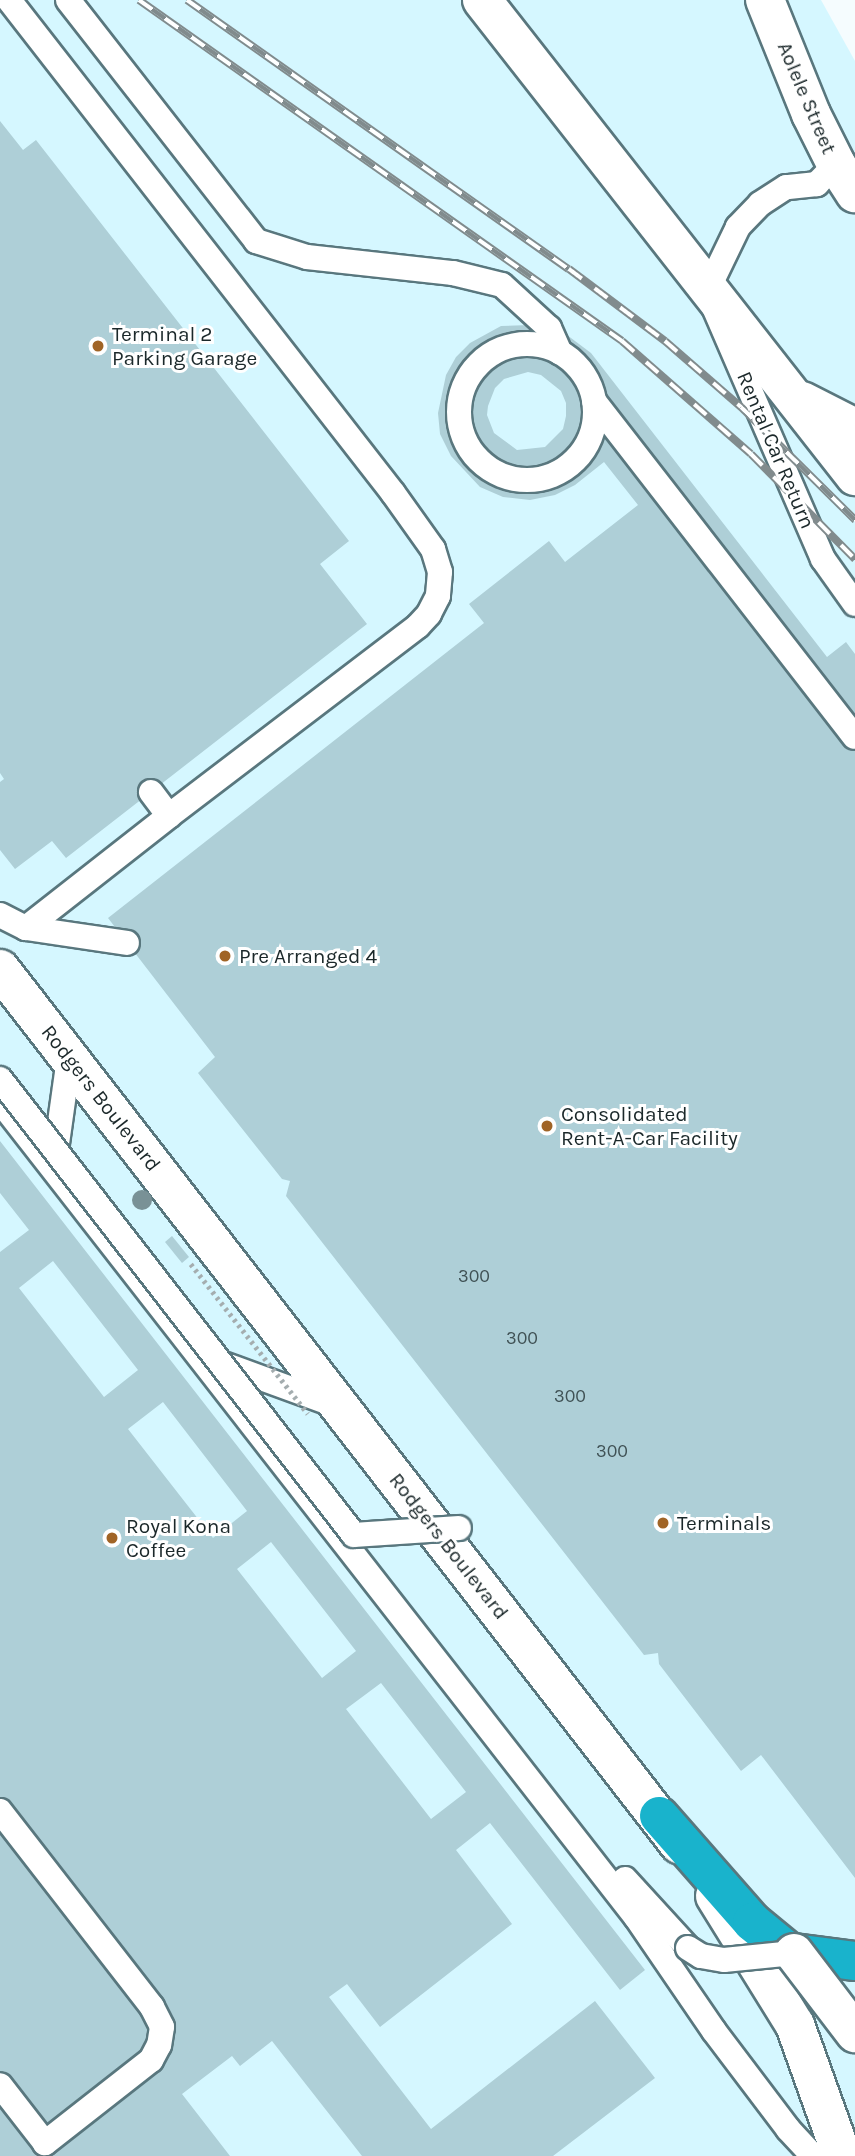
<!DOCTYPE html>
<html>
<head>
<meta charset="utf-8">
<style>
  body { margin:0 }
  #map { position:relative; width:855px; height:2156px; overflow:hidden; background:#f5fcfe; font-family:Karla,sans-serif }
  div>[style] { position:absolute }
  .built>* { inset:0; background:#d5f7ff }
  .building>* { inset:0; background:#aecfd7 }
  .roads { filter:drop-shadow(2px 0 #59777e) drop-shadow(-2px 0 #59777e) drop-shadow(0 2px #59777e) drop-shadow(0 -2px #59777e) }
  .lane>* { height:24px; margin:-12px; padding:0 12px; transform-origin:12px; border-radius:12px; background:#fff }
  .lane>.ring { margin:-12px; padding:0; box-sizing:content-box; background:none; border:24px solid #fff; border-radius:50% }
  .street>* { height:38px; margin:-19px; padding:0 19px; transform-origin:19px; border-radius:19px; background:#fff }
  .highway>* { height:38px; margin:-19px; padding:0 19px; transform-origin:19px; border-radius:19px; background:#19b3cc }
  .rail>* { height:8px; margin-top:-4px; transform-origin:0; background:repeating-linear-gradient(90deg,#fff 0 16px,#818b8d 0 32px); box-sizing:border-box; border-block:2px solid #818b8d }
  .path-bridge>* { height:4.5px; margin-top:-2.25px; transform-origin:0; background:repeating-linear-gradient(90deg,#a4adaf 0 3.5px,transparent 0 7px) }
  .bridges { filter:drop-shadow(2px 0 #59777e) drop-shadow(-2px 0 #59777e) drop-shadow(0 2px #59777e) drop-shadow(0 -2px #59777e) }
  .lane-bridge>* { height:24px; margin:-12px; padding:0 12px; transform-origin:12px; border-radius:12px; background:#fff }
  .street-bridge>* { height:38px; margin:-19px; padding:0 19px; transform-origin:19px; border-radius:19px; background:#fff }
  .trees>* { width:20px; height:20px; margin:-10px; border-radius:50%; background:#799196 }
  .dots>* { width:19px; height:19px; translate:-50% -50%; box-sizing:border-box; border:4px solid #fff; border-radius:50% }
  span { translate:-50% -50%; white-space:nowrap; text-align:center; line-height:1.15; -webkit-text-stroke:6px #fff; paint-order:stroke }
  .number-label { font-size:18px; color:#405255 }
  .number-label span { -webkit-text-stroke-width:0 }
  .street-label { font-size:21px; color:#1b282a }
  .poi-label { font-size:21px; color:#1b282a }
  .left { translate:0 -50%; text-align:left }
</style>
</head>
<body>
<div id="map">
  <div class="built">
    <i style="clip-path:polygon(0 0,821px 0,855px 61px,855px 2156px,0 2156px)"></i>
  </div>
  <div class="building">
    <i style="clip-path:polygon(0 121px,23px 150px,36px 140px,349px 541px,320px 564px,367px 624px,66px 858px,52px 841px,15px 869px,0 850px,0 782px,4px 779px,0 773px)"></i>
    <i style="clip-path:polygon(evenodd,530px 325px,567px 335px,591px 353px,827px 657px,846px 642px,855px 654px,855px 1878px,761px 1755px,741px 1771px,659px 1664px,658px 1653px,644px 1655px,286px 1196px,290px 1181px,282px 1179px,198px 1073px,215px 1057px,108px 918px,484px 623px,469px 604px,549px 541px,565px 562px,638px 505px,604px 462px,575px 485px,555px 495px,530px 500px,503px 497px,480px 487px,451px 456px,440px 434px,438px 413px,446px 375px,456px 357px,470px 343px,501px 326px,530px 325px,528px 372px,541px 375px,561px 391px,566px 403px,566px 416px,563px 429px,545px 447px,517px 450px,494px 433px,487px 415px,488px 406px,495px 388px,504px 379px,528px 372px)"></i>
    <i style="clip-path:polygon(evenodd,0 1141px,645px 1970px,620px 1990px,490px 1823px,456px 1850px,512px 1924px,380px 2027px,347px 1984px,329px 1997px,431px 2129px,595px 2001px,655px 2078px,553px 2156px,362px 2156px,272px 2041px,240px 2066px,232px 2056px,182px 2094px,230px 2156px,0 2156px,0 1252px,29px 1230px,0 1193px,0 1141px,53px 1261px,138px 1370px,104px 1397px,19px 1288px,53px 1261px,0 1141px,163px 1402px,247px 1511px,213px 1538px,128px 1429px,163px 1402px,0 1141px,271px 1542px,356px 1651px,322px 1678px,237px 1569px,271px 1542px,0 1141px,381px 1683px,466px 1792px,431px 1819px,346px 1709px,381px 1683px)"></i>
    <i style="clip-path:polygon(172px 1236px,189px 1257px,182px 1263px,165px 1242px)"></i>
  </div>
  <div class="roads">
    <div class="lane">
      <i style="left:9px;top:0;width:625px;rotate:52.08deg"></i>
      <i style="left:393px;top:493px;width:69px;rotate:54.5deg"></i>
      <i style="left:433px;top:549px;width:24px;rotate:73deg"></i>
      <i style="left:440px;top:572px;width:24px;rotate:95deg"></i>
      <i style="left:438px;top:596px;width:20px;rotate:117deg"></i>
      <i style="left:429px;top:614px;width:16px;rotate:133deg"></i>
      <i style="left:418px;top:626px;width:313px;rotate:142.7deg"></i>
      <i style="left:169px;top:816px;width:30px;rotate:-127deg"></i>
      <i style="left:68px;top:0;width:306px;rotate:52deg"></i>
      <i style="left:256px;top:241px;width:53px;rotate:17.4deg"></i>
      <i style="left:307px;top:257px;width:147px;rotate:6.3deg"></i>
      <i style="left:453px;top:273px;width:50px;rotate:13.8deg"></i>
      <i style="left:502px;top:285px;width:64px;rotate:42.5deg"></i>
      <i style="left:549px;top:328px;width:27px;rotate:66deg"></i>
      <i style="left:836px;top:164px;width:28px;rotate:134deg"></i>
      <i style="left:817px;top:184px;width:31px;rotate:174deg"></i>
      <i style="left:786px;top:187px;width:31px;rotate:147deg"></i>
      <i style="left:760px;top:204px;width:32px;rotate:134deg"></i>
      <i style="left:738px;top:227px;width:71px;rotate:115.8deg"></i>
      <i style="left:707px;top:291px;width:292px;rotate:66.6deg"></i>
      <i style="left:823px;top:559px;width:55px;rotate:54.6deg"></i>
      <i class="ring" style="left:459px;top:344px;width:112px;height:112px"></i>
      <i style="left:594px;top:401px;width:425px;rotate:52.2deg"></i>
      <i style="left:0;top:915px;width:29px;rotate:27deg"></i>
      <i style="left:26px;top:928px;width:102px;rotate:8.4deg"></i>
      <i style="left:26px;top:928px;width:182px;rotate:-38.1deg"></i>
      <i style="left:0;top:1101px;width:1035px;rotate:52.07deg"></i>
      <i style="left:636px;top:1917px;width:138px;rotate:55.6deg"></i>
      <i style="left:714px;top:2031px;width:123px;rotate:52.9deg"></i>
      <i style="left:788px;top:2129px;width:37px;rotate:47deg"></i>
      <i style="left:54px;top:1165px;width:108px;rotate:-82deg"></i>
      <i style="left:212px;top:1360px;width:131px;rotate:20.1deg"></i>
      <i style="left:0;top:1811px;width:248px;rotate:52.2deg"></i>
      <i style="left:152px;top:2007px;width:22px;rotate:63deg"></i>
      <i style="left:162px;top:2027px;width:18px;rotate:99deg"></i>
      <i style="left:159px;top:2045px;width:17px;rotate:118deg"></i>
      <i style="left:151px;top:2060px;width:135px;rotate:141.9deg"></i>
      <i style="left:45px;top:2143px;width:73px;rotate:-127.8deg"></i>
      <i style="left:625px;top:1879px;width:93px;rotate:47.6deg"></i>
    </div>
    <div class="street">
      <i style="left:482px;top:0;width:605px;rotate:51.92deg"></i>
      <i style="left:765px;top:0;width:123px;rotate:68deg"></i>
      <i style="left:811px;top:114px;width:56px;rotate:63.4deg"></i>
      <i style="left:836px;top:164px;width:35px;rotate:57deg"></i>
      <i style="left:802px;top:401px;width:59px;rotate:27deg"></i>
      <i style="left:0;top:969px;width:1108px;rotate:52.19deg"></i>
      <i style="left:715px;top:1896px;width:152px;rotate:58.2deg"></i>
      <i style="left:795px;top:2025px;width:139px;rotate:70.3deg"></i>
    </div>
    <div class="highway">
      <i style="left:659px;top:1816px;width:141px;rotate:48.7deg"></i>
      <i style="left:752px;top:1922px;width:85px;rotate:39.3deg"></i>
      <i style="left:794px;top:1953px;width:62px;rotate:7.5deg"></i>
    </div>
  </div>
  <div class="rail">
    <i style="left:139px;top:0;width:591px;rotate:35.22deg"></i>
    <i style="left:622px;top:341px;width:171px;rotate:41.2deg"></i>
    <i style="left:751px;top:454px;width:148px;rotate:45.3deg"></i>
    <i style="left:187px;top:0;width:467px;rotate:35.2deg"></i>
    <i style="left:569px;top:269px;width:120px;rotate:36.9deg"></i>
    <i style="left:665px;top:341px;width:101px;rotate:41deg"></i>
    <i style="left:741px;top:407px;width:161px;rotate:44.7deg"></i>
  </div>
  <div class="path-bridge">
    <i style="left:191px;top:1264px;width:190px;rotate:52deg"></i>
  </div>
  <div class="bridges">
    <div class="lane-bridge">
      <i style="left:0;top:1079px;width:577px;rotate:52.18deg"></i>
      <i style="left:354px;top:1535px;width:105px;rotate:-3.8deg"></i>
      <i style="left:688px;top:1948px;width:15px;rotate:32deg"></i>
      <i style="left:701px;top:1956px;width:23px;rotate:10deg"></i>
      <i style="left:724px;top:1960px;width:70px;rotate:-5.7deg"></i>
    </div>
    <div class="street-bridge">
      <i style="left:794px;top:1953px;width:101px;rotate:52.7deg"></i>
    </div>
  </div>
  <div class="trees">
    <i style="left:142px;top:1200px"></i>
  </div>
  <div class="dots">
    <i style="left:98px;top:346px;background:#a06426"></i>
    <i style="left:225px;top:956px;background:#a06426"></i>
    <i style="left:547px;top:1126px;background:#a06426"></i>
    <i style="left:663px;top:1523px;background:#a06426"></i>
    <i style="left:112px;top:1538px;background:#a06426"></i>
  </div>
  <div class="number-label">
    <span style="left:474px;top:1276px">300</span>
    <span style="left:522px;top:1338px">300</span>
    <span style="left:570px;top:1396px">300</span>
    <span style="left:612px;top:1451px">300</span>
  </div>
  <div class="street-label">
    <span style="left:807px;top:98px;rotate:67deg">Aolele Street</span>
    <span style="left:776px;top:450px;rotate:67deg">Rental Car Return</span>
    <span style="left:101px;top:1098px;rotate:52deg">Rodgers Boulevard</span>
    <span style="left:449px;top:1546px;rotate:52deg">Rodgers Boulevard</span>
  </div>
  <div class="poi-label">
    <span class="left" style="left:112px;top:346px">Terminal 2<br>Parking Garage</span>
    <span class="left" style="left:239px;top:956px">Pre Arranged 4</span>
    <span class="left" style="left:561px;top:1126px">Consolidated<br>Rent-A-Car Facility</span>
    <span class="left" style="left:677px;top:1523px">Terminals</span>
    <span class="left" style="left:126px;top:1538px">Royal Kona<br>Coffee</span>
  </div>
</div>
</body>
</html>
